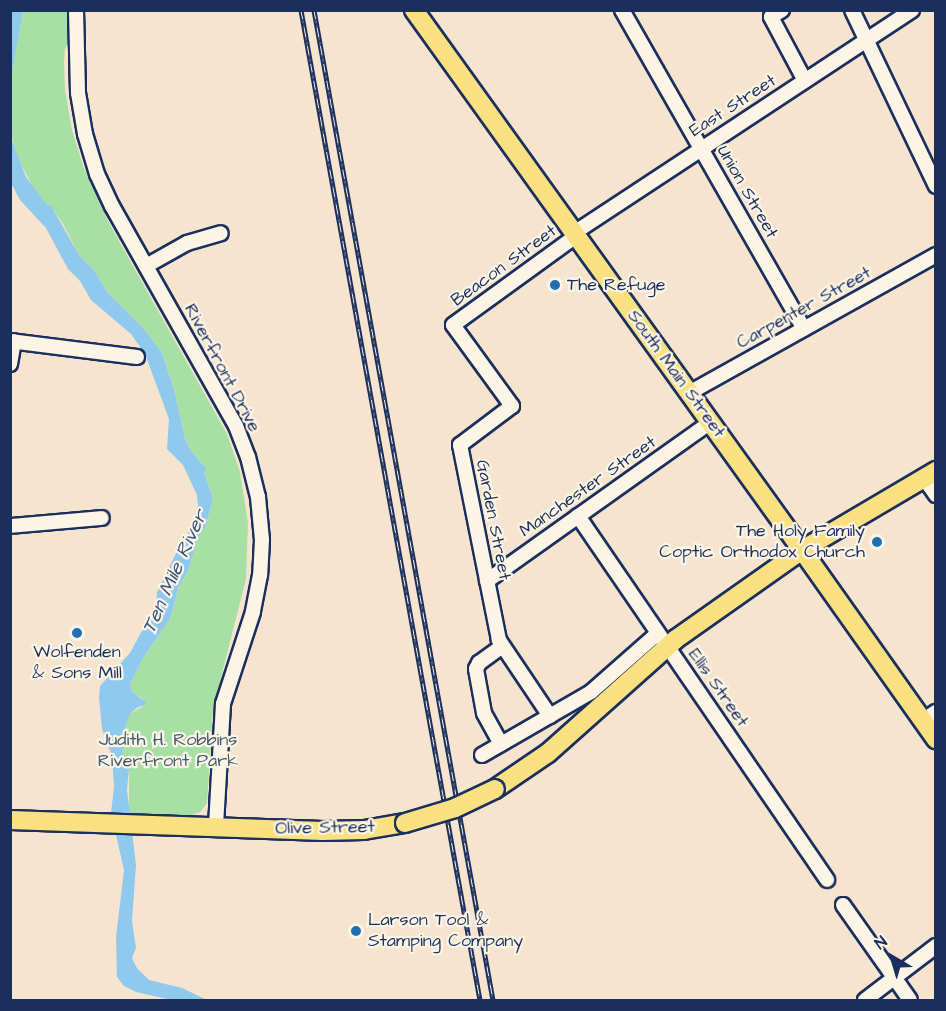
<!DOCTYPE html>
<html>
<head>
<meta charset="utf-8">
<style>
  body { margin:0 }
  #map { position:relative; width:946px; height:1011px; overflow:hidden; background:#f7e4cf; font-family:"Architects Daughter",sans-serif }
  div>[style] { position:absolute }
  .green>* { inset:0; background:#a7e0a5 }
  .water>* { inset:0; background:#8fc9ee }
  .roads { filter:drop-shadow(2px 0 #1b2f5e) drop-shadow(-2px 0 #1b2f5e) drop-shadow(0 2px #1b2f5e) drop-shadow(0 -2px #1b2f5e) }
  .minor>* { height:14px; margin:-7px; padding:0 7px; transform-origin:7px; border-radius:7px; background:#fcf5e5 }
  .major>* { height:18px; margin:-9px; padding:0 9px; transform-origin:9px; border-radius:9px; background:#f9e181 }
  .rail>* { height:5px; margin-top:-2.5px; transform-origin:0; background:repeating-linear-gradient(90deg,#fcf5e5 0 9px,#1b2f5e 0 18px); box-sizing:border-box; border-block:2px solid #1b2f5e }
  .bridges { filter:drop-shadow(2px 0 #1b2f5e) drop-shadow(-2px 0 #1b2f5e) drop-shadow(0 2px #1b2f5e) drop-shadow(0 -2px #1b2f5e) }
  .major-bridge>* { height:18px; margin:-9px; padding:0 9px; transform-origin:9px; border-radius:9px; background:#f9e181 }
  .dots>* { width:16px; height:16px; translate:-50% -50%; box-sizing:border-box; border:3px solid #fcf5e5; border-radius:50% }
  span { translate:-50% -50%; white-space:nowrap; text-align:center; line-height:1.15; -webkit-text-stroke:4.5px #fcf5e5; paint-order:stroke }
  .street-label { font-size:18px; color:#1b2f5e }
  .poi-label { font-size:18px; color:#1b2f5e }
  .left { translate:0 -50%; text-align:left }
  .right { translate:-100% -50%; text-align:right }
  .park-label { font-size:18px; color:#3e5b70 }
  .water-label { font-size:20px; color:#385682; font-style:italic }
  .frame { position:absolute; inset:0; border:12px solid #1b2f5e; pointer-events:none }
  .north { position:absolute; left:862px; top:927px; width:60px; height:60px; -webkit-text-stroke:4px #fcf5e5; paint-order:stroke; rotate:322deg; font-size:16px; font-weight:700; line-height:24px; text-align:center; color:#1b2f5e }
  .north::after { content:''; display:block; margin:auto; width:21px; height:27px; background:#1b2f5e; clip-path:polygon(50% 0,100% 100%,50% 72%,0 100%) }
</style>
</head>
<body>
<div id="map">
  <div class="green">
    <i style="clip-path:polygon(23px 11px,70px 11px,69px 43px,65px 48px,64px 61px,65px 90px,72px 130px,83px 166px,109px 223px,227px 434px,240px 472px,248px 523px,246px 579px,213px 709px,207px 803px,200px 812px,188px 816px,129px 814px,129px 769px,122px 752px,127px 741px,125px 728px,130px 714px,143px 706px,143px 699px,132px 692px,130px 684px,143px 658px,170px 619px,179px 586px,188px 571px,198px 538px,206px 526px,213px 498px,204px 472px,204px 465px,191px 451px,185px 439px,174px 389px,162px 353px,145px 330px,108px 293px,94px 270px,79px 255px,63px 224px,50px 205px,48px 206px,35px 191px,19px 160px,11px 135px,10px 76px)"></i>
  </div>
  <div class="water">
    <i style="clip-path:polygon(11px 10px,23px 11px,11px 76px,10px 11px)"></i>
    <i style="clip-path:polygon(10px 135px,26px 177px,48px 206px,50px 204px,79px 255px,94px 270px,108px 293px,145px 330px,162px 353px,174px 389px,185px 439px,191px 451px,206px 468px,204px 472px,213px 498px,206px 526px,198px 538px,188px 571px,179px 586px,170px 619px,143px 658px,130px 684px,132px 692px,146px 702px,145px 705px,138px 707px,130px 714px,125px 728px,127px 741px,122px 752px,129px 769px,127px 790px,136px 865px,132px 921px,136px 948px,132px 958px,137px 968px,149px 980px,182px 988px,207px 1000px,172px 1000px,136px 992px,124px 986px,117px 977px,116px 937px,124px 870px,111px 813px,114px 787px,112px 756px,102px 729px,99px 698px,100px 686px,130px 653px,156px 605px,157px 592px,182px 541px,187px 535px,198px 506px,197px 495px,183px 465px,167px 449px,169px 419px,145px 354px,131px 334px,91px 300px,80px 281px,68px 269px,46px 228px,20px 200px,11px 183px)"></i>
  </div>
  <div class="roads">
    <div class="minor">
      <i style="left:76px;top:10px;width:83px;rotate:88.6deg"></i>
      <i style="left:78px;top:93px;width:42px;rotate:80.3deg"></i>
      <i style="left:85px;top:134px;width:42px;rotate:73.3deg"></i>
      <i style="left:97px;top:174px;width:35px;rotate:65deg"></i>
      <i style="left:112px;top:206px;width:253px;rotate:60.6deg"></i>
      <i style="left:236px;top:426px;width:33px;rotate:69deg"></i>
      <i style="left:248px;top:457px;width:41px;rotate:76deg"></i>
      <i style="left:258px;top:497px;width:43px;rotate:84.7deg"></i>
      <i style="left:262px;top:540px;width:35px;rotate:93deg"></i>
      <i style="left:260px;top:575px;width:38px;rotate:101deg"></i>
      <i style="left:253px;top:612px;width:97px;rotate:108.1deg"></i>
      <i style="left:223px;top:704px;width:123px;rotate:93.3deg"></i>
      <i style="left:622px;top:10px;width:367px;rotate:60.3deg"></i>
      <i style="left:782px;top:10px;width:13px;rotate:148deg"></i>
      <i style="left:771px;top:17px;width:72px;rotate:62deg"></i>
      <i style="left:852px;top:10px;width:195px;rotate:64.5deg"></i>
      <i style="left:574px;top:233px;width:405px;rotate:-33.4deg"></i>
      <i style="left:146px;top:266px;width:47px;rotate:-29.3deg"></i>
      <i style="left:187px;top:243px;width:35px;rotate:-16deg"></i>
      <i style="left:10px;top:341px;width:128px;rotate:7.2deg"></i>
      <i style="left:10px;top:364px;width:23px;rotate:-80deg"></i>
      <i style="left:689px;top:393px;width:283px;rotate:-29.2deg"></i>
      <i style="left:924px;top:478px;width:21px;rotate:55deg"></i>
      <i style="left:578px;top:516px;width:441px;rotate:55.6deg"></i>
      <i style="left:10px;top:526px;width:92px;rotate:-5deg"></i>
      <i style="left:487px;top:581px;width:275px;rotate:-35.4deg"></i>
      <i style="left:550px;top:716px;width:92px;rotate:-123.9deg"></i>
      <i style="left:499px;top:640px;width:199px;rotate:-101.3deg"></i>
      <i style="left:460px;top:445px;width:65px;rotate:-36.9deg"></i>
      <i style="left:512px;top:406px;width:100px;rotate:-126.1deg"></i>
      <i style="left:453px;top:325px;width:152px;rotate:-35.9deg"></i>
      <i style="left:922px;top:721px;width:17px;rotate:-33deg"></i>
      <i style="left:501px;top:744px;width:35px;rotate:-119deg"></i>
      <i style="left:484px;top:713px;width:45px;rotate:-100.3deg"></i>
      <i style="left:476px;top:669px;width:7px;rotate:-63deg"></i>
      <i style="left:479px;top:663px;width:27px;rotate:-36deg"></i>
      <i style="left:482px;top:755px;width:126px;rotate:-30deg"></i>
      <i style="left:591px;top:692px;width:89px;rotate:-41.4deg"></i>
      <i style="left:843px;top:905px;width:116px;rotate:54.8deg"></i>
      <i style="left:865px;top:1000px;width:89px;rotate:-37.3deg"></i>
    </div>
    <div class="major">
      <i style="left:414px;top:10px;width:665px;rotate:54.3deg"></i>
      <i style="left:802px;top:550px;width:232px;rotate:54.7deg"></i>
      <i style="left:495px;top:789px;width:64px;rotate:-34.2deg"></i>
      <i style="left:548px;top:753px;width:171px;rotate:-41.7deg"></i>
      <i style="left:676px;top:639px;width:154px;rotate:-35.2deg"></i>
      <i style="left:802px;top:550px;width:156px;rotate:-30.5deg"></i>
      <i style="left:10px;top:820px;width:313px;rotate:2deg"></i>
      <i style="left:323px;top:831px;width:41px;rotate:-1.4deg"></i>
      <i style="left:364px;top:830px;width:42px;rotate:-9.7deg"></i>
    </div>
  </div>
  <div class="rail">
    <i style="left:301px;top:10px;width:1006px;rotate:79.75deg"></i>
    <i style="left:314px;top:10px;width:1006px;rotate:79.75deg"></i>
  </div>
  <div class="bridges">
    <div class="major-bridge">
      <i style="left:405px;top:823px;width:52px;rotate:-16.7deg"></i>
      <i style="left:455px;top:808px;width:44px;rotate:-25.4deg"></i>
    </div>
  </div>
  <div class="dots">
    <i style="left:555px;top:285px;background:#1f6fb2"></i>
    <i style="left:877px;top:542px;background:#1f6fb2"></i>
    <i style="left:77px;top:633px;background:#1f6fb2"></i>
    <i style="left:356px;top:931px;background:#1f6fb2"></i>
  </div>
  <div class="street-label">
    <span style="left:733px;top:106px;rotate:-33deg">East Street</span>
    <span style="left:747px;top:192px;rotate:60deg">Union Street</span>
    <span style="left:504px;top:266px;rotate:-36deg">Beacon Street</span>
    <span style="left:804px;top:308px;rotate:-29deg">Carpenter Street</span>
    <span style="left:222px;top:368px;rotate:62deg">Riverfront Drive</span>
    <span style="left:676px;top:374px;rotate:54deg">South Main Street</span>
    <span style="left:588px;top:487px;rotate:-35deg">Manchester Street</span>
    <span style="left:493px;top:520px;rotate:79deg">Garden Street</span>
    <span style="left:718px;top:688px;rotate:55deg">Ellis Street</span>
    <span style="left:325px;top:828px;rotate:-1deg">Olive Street</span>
  </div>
  <div class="poi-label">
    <span class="left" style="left:567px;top:285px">The Refuge</span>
    <span class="right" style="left:865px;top:542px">The Holy Family<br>Coptic Orthodox Church</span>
    <span style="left:77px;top:663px">Wolfenden<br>&amp; Sons Mill</span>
    <span class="left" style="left:368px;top:931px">Larson Tool &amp;<br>Stamping Company</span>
  </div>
  <div class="park-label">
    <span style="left:168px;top:751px">Judith H. Robbins<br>Riverfront Park</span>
  </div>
  <div class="water-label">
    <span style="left:175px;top:572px;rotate:-66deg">Ten Mile River</span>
  </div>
  <div class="frame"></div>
  <div class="north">N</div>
</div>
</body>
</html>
